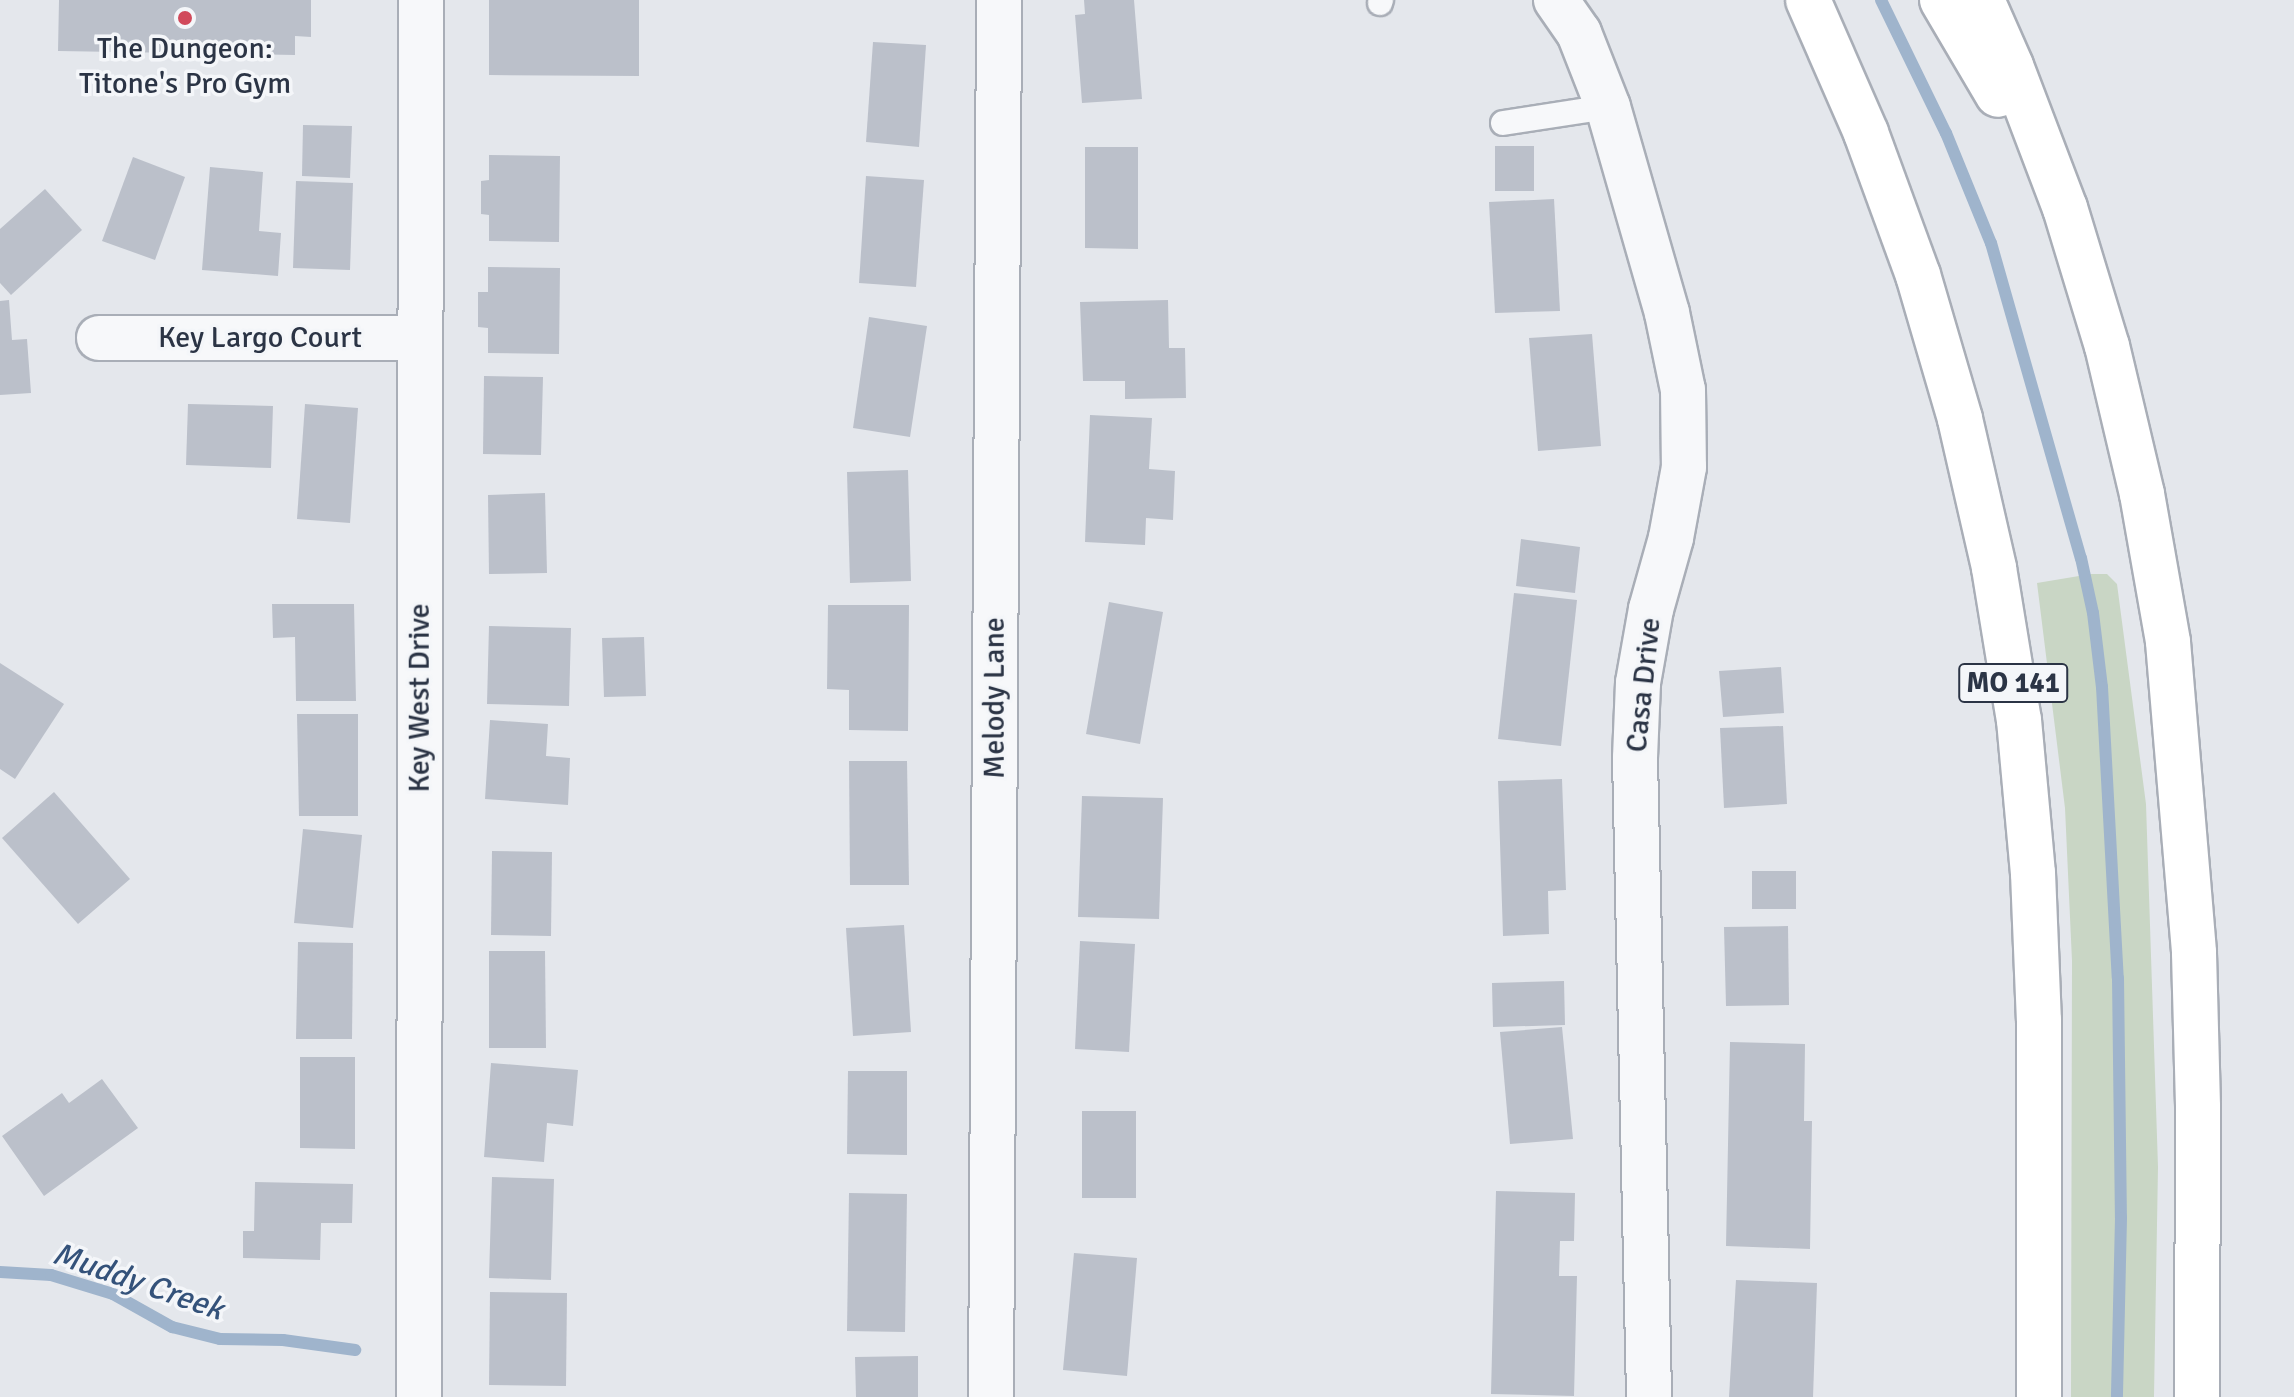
<!DOCTYPE html>
<html>
<head>
<meta charset="utf-8">
<style>
  body { margin:0 }
  #map { position:relative; width:2294px; height:1397px; overflow:hidden; background:#e4e7ec; font-family:Signika,sans-serif }
  div>[style] { position:absolute }
  .green>* { inset:0; background:#c9d6c5 }
  .stream>* { height:12px; margin:-6px; padding:0 6px; transform-origin:6px; border-radius:6px; background:#9fb4cc }
  .building>* { inset:0; background:#bbc0ca }
  .roads { filter:drop-shadow(2px 0 #a9aeb7) drop-shadow(-2px 0 #a9aeb7) drop-shadow(0 2px #a9aeb7) drop-shadow(0 -2px #a9aeb7) }
  .lane>* { height:24px; margin:-12px; padding:0 12px; transform-origin:12px; border-radius:12px; background:#f7f8fa }
  .street>* { height:44px; margin:-22px; padding:0 22px; transform-origin:22px; border-radius:22px; background:#f7f8fa }
  .highway>* { height:44px; margin:-22px; padding:0 22px; transform-origin:22px; border-radius:22px; background:#fff }
  .dots>* { width:22px; height:22px; translate:-50% -50%; box-sizing:border-box; border:4px solid #f4f6f9; border-radius:50% }
  span { translate:-50% -50%; white-space:nowrap; text-align:center; line-height:1.15; -webkit-text-stroke:7px #f4f6f9; paint-order:stroke }
  .shield-label span { padding:2px 6px; background:#f4f6f9; border:2px solid; border-radius:6px; -webkit-text-stroke-width:0 }
  .shield-label { font-size:28px; color:#2b3445; font-weight:700 }
  .poi-label { font-size:30px; color:#2b3445 }
  .street-label { font-size:30px; color:#2b3445 }
  .water-label { font-size:32px; color:#34527a; font-style:italic }
</style>
</head>
<body>
<div id="map">
  <div class="green">
    <i style="clip-path:polygon(2091px 574px,2107px 574px,2117px 584px,2146px 804px,2158px 1167px,2154px 1397px,2071px 1397px,2072px 961px,2065px 808px,2037px 583px)"></i>
  </div>
  <div class="stream">
    <i style="left:1881px;top:0;width:148px;rotate:64deg"></i>
    <i style="left:1946px;top:133px;width:119px;rotate:67.8deg"></i>
    <i style="left:1991px;top:243px;width:328px;rotate:74.1deg"></i>
    <i style="left:2081px;top:558px;width:56px;rotate:77.7deg"></i>
    <i style="left:2093px;top:613px;width:75px;rotate:83.1deg"></i>
    <i style="left:2102px;top:687px;width:291px;rotate:86.9deg"></i>
    <i style="left:2118px;top:978px;width:240px;rotate:89.3deg"></i>
    <i style="left:2121px;top:1218px;width:179px;rotate:91.3deg"></i>
    <i style="left:0;top:1272px;width:51px;rotate:3.4deg"></i>
    <i style="left:51px;top:1275px;width:65px;rotate:17deg"></i>
    <i style="left:113px;top:1294px;width:68px;rotate:29.2deg"></i>
    <i style="left:172px;top:1327px;width:49px;rotate:14deg"></i>
    <i style="left:220px;top:1339px;width:63px;rotate:0.9deg"></i>
    <i style="left:283px;top:1340px;width:73px;rotate:7.9deg"></i>
  </div>
  <div class="building">
    <i style="clip-path:polygon(59px 0,311px 0,311px 37px,295px 36px,295px 55px,58px 51px)"></i>
    <i style="clip-path:polygon(489px 0,639px 0,639px 76px,489px 75px)"></i>
    <i style="clip-path:polygon(1084px 0,1134px 0,1142px 99px,1082px 103px,1075px 15px,1085px 14px)"></i>
    <i style="clip-path:polygon(873px 42px,926px 45px,919px 147px,866px 142px)"></i>
    <i style="clip-path:polygon(303px 125px,352px 126px,350px 178px,302px 176px)"></i>
    <i style="clip-path:polygon(1495px 146px,1534px 146px,1534px 191px,1495px 191px)"></i>
    <i style="clip-path:polygon(1085px 147px,1138px 147px,1138px 249px,1085px 248px)"></i>
    <i style="clip-path:polygon(489px 155px,560px 156px,559px 242px,489px 241px,489px 215px,481px 214px,481px 181px,489px 180px)"></i>
    <i style="clip-path:polygon(133px 157px,185px 177px,155px 260px,102px 241px)"></i>
    <i style="clip-path:polygon(210px 167px,263px 172px,259px 231px,281px 233px,278px 276px,202px 270px)"></i>
    <i style="clip-path:polygon(866px 176px,924px 180px,916px 287px,859px 283px)"></i>
    <i style="clip-path:polygon(296px 181px,353px 183px,350px 270px,293px 268px)"></i>
    <i style="clip-path:polygon(45px 189px,82px 230px,11px 295px,0 283px,0 229px)"></i>
    <i style="clip-path:polygon(1554px 199px,1560px 311px,1495px 313px,1489px 202px)"></i>
    <i style="clip-path:polygon(488px 267px,560px 268px,559px 354px,488px 353px,488px 328px,478px 327px,478px 292px,488px 292px)"></i>
    <i style="clip-path:polygon(9px 300px,12px 340px,27px 339px,31px 393px,0 395px,0 301px)"></i>
    <i style="clip-path:polygon(1168px 300px,1169px 348px,1185px 348px,1186px 398px,1125px 399px,1125px 381px,1083px 381px,1080px 302px)"></i>
    <i style="clip-path:polygon(869px 317px,927px 326px,910px 437px,853px 428px)"></i>
    <i style="clip-path:polygon(1592px 334px,1601px 446px,1538px 451px,1529px 338px)"></i>
    <i style="clip-path:polygon(484px 376px,543px 377px,541px 455px,483px 454px)"></i>
    <i style="clip-path:polygon(188px 404px,273px 406px,271px 468px,186px 465px)"></i>
    <i style="clip-path:polygon(305px 404px,358px 408px,350px 523px,297px 519px)"></i>
    <i style="clip-path:polygon(1090px 415px,1152px 418px,1149px 469px,1175px 471px,1173px 520px,1146px 518px,1145px 545px,1085px 542px)"></i>
    <i style="clip-path:polygon(908px 470px,911px 581px,850px 583px,847px 472px)"></i>
    <i style="clip-path:polygon(545px 493px,547px 573px,489px 574px,488px 495px)"></i>
    <i style="clip-path:polygon(1521px 539px,1580px 547px,1575px 593px,1516px 586px)"></i>
    <i style="clip-path:polygon(1514px 593px,1577px 600px,1561px 746px,1498px 739px)"></i>
    <i style="clip-path:polygon(1109px 602px,1163px 612px,1140px 744px,1086px 734px)"></i>
    <i style="clip-path:polygon(272px 604px,354px 604px,356px 701px,296px 701px,295px 637px,273px 638px)"></i>
    <i style="clip-path:polygon(828px 605px,909px 605px,908px 731px,849px 730px,849px 690px,827px 689px)"></i>
    <i style="clip-path:polygon(489px 626px,571px 628px,569px 706px,487px 704px)"></i>
    <i style="clip-path:polygon(644px 637px,646px 696px,604px 697px,602px 638px)"></i>
    <i style="clip-path:polygon(0 663px,64px 704px,15px 779px,0 769px)"></i>
    <i style="clip-path:polygon(1781px 667px,1784px 713px,1723px 717px,1719px 671px)"></i>
    <i style="clip-path:polygon(297px 714px,358px 714px,358px 816px,299px 816px)"></i>
    <i style="clip-path:polygon(490px 720px,548px 724px,546px 756px,570px 758px,568px 805px,485px 799px)"></i>
    <i style="clip-path:polygon(1783px 726px,1787px 804px,1724px 808px,1720px 728px)"></i>
    <i style="clip-path:polygon(849px 761px,907px 761px,909px 885px,850px 885px)"></i>
    <i style="clip-path:polygon(1562px 779px,1566px 890px,1548px 891px,1549px 934px,1503px 936px,1498px 781px)"></i>
    <i style="clip-path:polygon(54px 792px,130px 879px,78px 924px,2px 838px)"></i>
    <i style="clip-path:polygon(1082px 796px,1163px 798px,1159px 919px,1078px 917px)"></i>
    <i style="clip-path:polygon(303px 829px,362px 835px,353px 928px,294px 923px)"></i>
    <i style="clip-path:polygon(492px 851px,552px 852px,551px 936px,491px 935px)"></i>
    <i style="clip-path:polygon(1752px 871px,1796px 871px,1796px 909px,1752px 909px)"></i>
    <i style="clip-path:polygon(904px 925px,911px 1032px,853px 1036px,846px 928px)"></i>
    <i style="clip-path:polygon(1788px 926px,1789px 1005px,1726px 1006px,1724px 927px)"></i>
    <i style="clip-path:polygon(1080px 941px,1135px 944px,1129px 1052px,1075px 1049px)"></i>
    <i style="clip-path:polygon(298px 942px,353px 943px,352px 1039px,296px 1039px)"></i>
    <i style="clip-path:polygon(489px 951px,545px 951px,546px 1048px,489px 1048px)"></i>
    <i style="clip-path:polygon(1564px 981px,1565px 1025px,1493px 1027px,1492px 983px)"></i>
    <i style="clip-path:polygon(1562px 1027px,1573px 1139px,1510px 1144px,1500px 1032px)"></i>
    <i style="clip-path:polygon(1730px 1042px,1805px 1044px,1804px 1121px,1812px 1121px,1810px 1249px,1726px 1246px)"></i>
    <i style="clip-path:polygon(300px 1057px,355px 1057px,355px 1149px,300px 1148px)"></i>
    <i style="clip-path:polygon(491px 1063px,578px 1070px,573px 1126px,547px 1123px,544px 1162px,484px 1157px)"></i>
    <i style="clip-path:polygon(848px 1071px,907px 1071px,907px 1155px,847px 1154px)"></i>
    <i style="clip-path:polygon(102px 1079px,138px 1128px,44px 1196px,2px 1136px,62px 1093px,69px 1103px)"></i>
    <i style="clip-path:polygon(1082px 1111px,1136px 1111px,1136px 1198px,1082px 1198px)"></i>
    <i style="clip-path:polygon(492px 1177px,554px 1179px,551px 1280px,489px 1278px)"></i>
    <i style="clip-path:polygon(255px 1182px,353px 1184px,352px 1223px,321px 1223px,320px 1260px,243px 1258px,243px 1231px,254px 1231px)"></i>
    <i style="clip-path:polygon(1496px 1191px,1575px 1193px,1574px 1241px,1560px 1241px,1559px 1276px,1577px 1276px,1574px 1396px,1491px 1394px)"></i>
    <i style="clip-path:polygon(849px 1193px,907px 1194px,905px 1332px,847px 1331px)"></i>
    <i style="clip-path:polygon(1074px 1253px,1137px 1258px,1127px 1376px,1063px 1370px)"></i>
    <i style="clip-path:polygon(1736px 1280px,1817px 1283px,1813px 1397px,1729px 1397px)"></i>
    <i style="clip-path:polygon(490px 1292px,567px 1293px,566px 1386px,489px 1385px)"></i>
    <i style="clip-path:polygon(918px 1356px,918px 1397px,856px 1397px,855px 1357px)"></i>
  </div>
  <div class="roads">
    <div class="lane">
      <i style="left:1380px;top:3px;width:3px;rotate:-72deg"></i>
      <i style="left:1503px;top:123px;width:106px;rotate:-8.7deg"></i>
    </div>
    <div class="street">
      <i style="left:1556px;top:0;width:40px;rotate:55.1deg"></i>
      <i style="left:1579px;top:33px;width:79px;rotate:68.6deg"></i>
      <i style="left:1608px;top:107px;width:214px;rotate:74deg"></i>
      <i style="left:1667px;top:313px;width:79px;rotate:78.3deg"></i>
      <i style="left:1683px;top:390px;width:77px;rotate:89.3deg"></i>
      <i style="left:1684px;top:467px;width:72px;rotate:100.4deg"></i>
      <i style="left:1671px;top:538px;width:74px;rotate:105.7deg"></i>
      <i style="left:1651px;top:609px;width:75px;rotate:100deg"></i>
      <i style="left:1638px;top:683px;width:75px;rotate:92.3deg"></i>
      <i style="left:1635px;top:758px;width:639px;rotate:88.74deg"></i>
      <i style="left:99px;top:338px;width:321px"></i>
      <i style="left:419px;top:1397px;width:1397px;rotate:-89.92deg"></i>
      <i style="left:991px;top:1397px;width:1397px;rotate:-89.67deg"></i>
    </div>
    <div class="highway">
      <i style="left:1808px;top:0;width:145px;rotate:66.4deg"></i>
      <i style="left:1866px;top:133px;width:151px;rotate:69.9deg"></i>
      <i style="left:1918px;top:275px;width:150px;rotate:73.7deg"></i>
      <i style="left:1960px;top:419px;width:153px;rotate:77.1deg"></i>
      <i style="left:1994px;top:568px;width:154px;rotate:80.7deg"></i>
      <i style="left:2019px;top:720px;width:154px;rotate:84.8deg"></i>
      <i style="left:2033px;top:873px;width:147px;rotate:87.7deg"></i>
      <i style="left:2039px;top:1020px;width:377px;rotate:90deg"></i>
      <i style="left:1942px;top:0;width:110px;rotate:59.5deg"></i>
      <i style="left:1982px;top:0;width:72px;rotate:66.3deg"></i>
      <i style="left:2011px;top:66px;width:152px;rotate:69.2deg"></i>
      <i style="left:2065px;top:208px;width:144px;rotate:73.1deg"></i>
      <i style="left:2107px;top:346px;width:152px;rotate:76.7deg"></i>
      <i style="left:2142px;top:494px;width:150px;rotate:80deg"></i>
      <i style="left:2168px;top:642px;width:312px;rotate:85.2deg"></i>
      <i style="left:2194px;top:953px;width:154px;rotate:88.5deg"></i>
      <i style="left:2198px;top:1107px;width:290px;rotate:90.2deg"></i>
    </div>
  </div>
  <div class="dots">
    <i style="left:185px;top:18px;background:#d1495b"></i>
  </div>
  <div class="shield-label">
    <span style="left:2013px;top:683px">MO 141</span>
  </div>
  <div class="poi-label">
    <span style="left:185px;top:66px">The Dungeon:<br>Titone's Pro Gym</span>
  </div>
  <div class="street-label">
    <span style="left:260px;top:338px">Key Largo Court</span>
    <span style="left:1644px;top:685px;rotate:-84deg">Casa Drive</span>
    <span style="left:420px;top:698px;rotate:-90deg">Key West Drive</span>
    <span style="left:995px;top:698px;rotate:-90deg">Melody Lane</span>
  </div>
  <div class="water-label">
    <span style="left:138px;top:1282px;rotate:19deg">Muddy Creek</span>
  </div>
</div>
</body>
</html>
